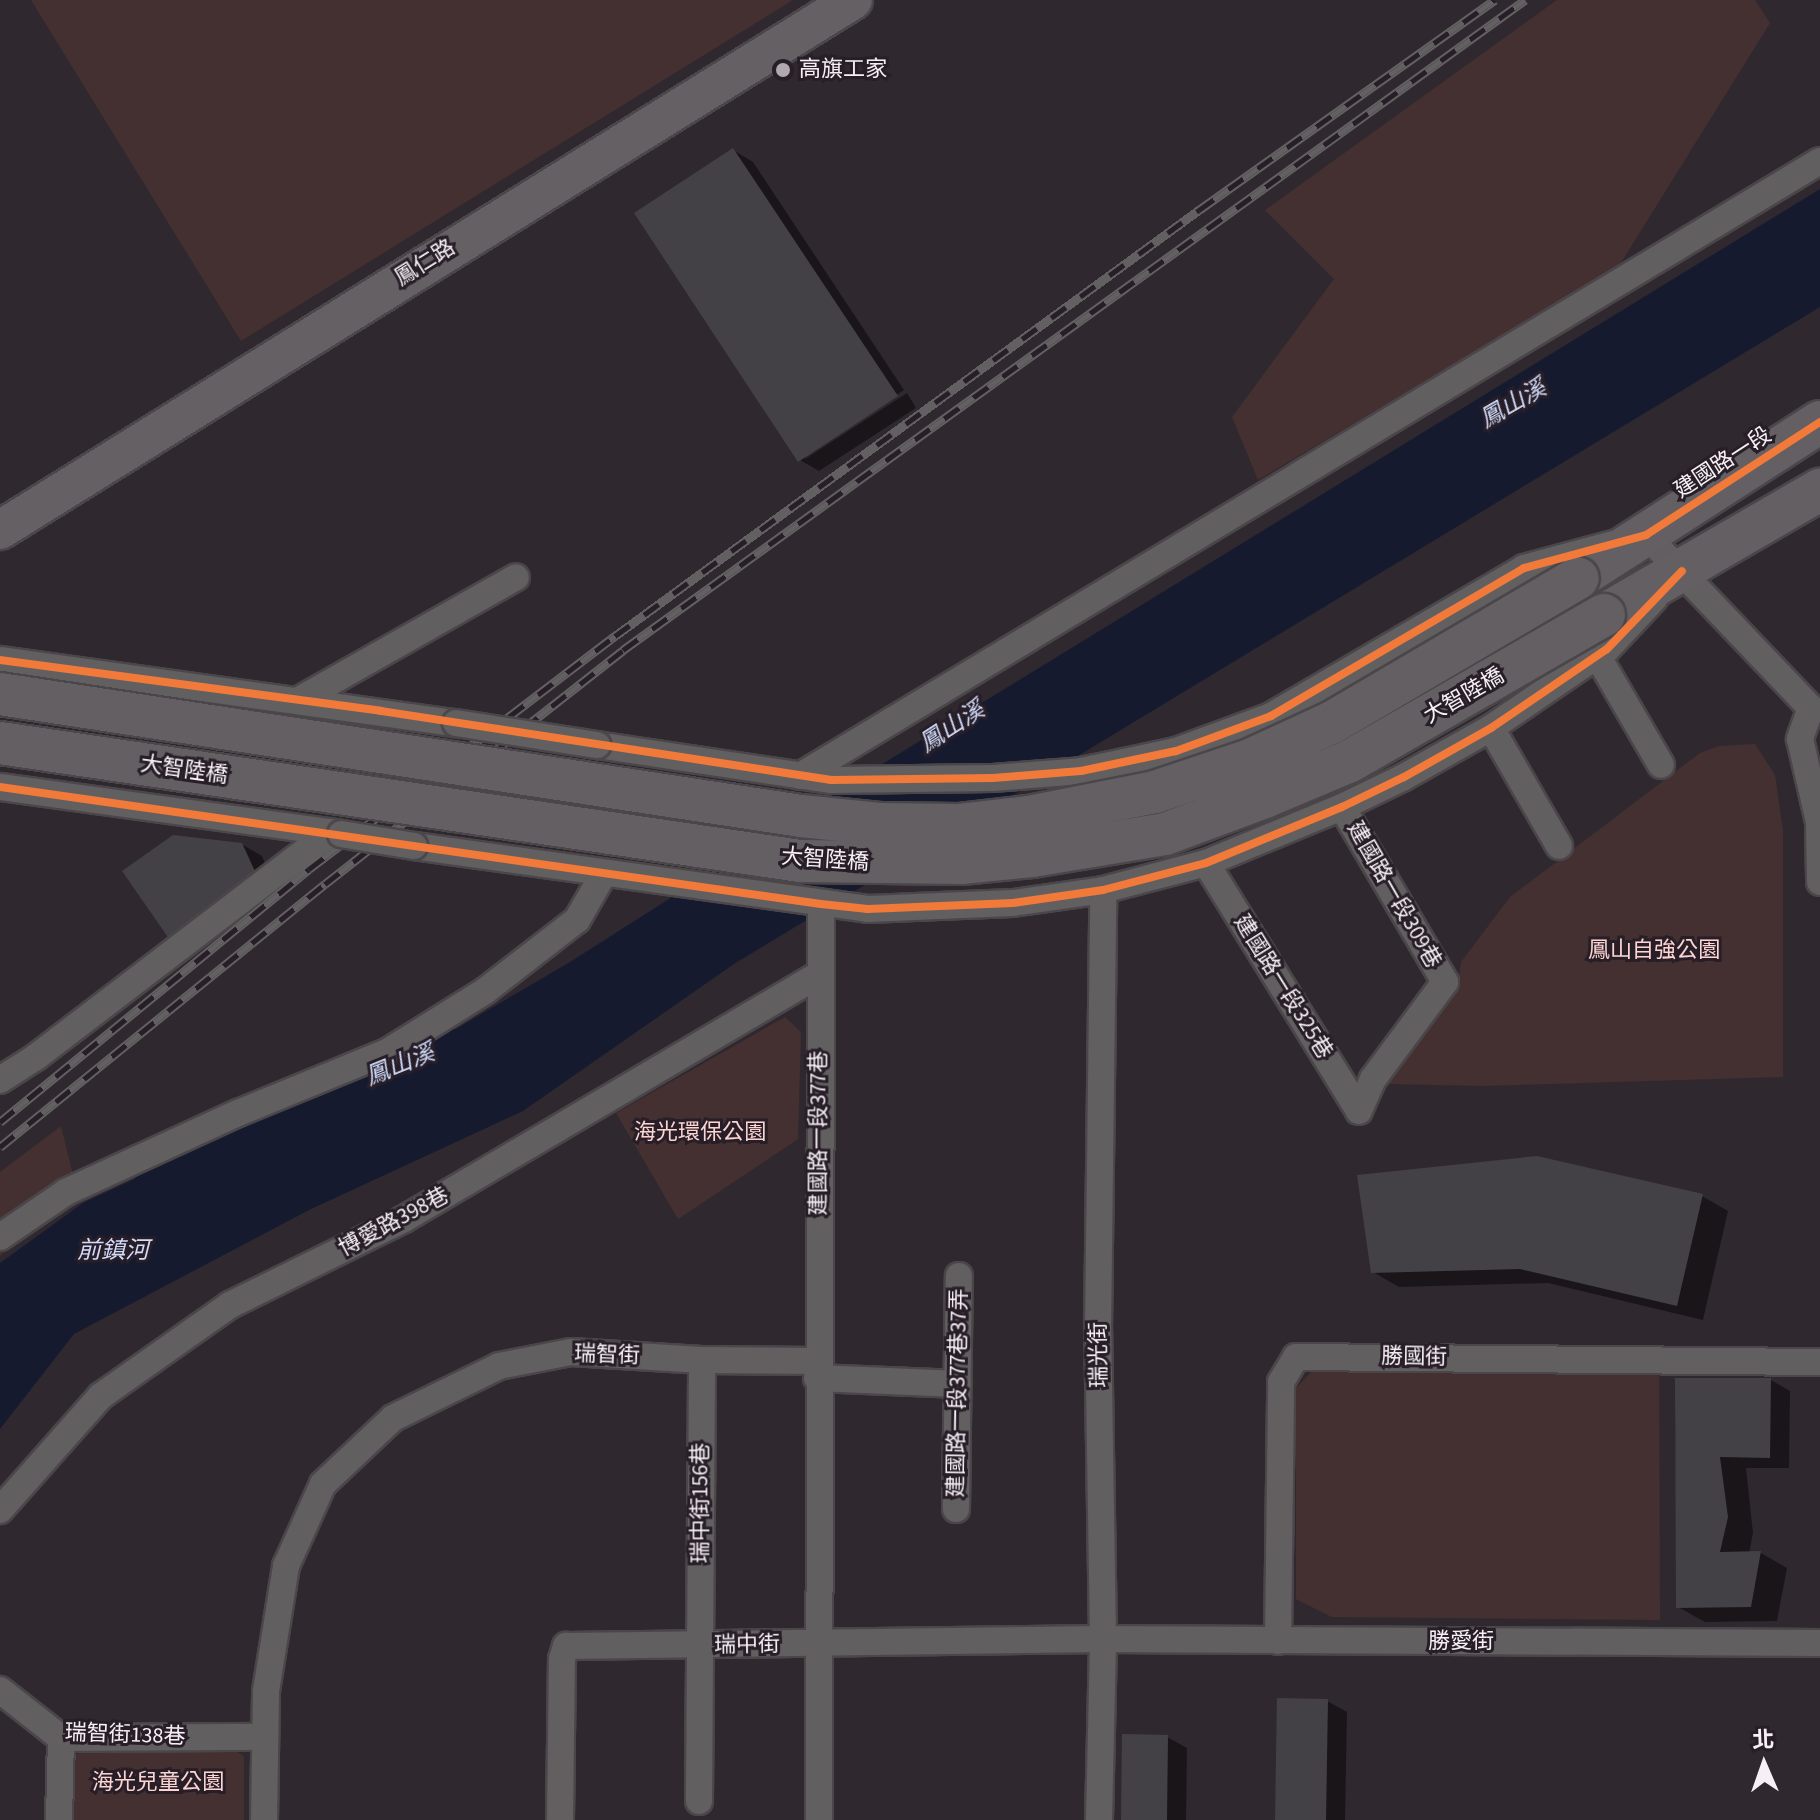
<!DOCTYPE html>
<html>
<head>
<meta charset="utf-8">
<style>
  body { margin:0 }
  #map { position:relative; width:1820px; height:1820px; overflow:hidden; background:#2f292f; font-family:"Source Sans 3","Noto Sans TC",sans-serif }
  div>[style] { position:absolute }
  .green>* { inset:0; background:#443030 }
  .water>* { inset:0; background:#151a2f }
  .shadow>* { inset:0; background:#0007 }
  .river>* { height:48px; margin:-24px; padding:0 24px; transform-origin:24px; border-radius:24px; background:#151a2f }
  .building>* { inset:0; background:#444146 }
  .roads { filter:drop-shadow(2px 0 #4a464a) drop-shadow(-2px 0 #4a464a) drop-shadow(0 2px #4a464a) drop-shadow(0 -2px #4a464a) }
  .street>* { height:26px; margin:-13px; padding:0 13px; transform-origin:13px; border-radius:13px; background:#625f60 }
  .secondary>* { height:38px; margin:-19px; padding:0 19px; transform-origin:19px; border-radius:19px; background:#656063 }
  .primary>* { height:42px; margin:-21px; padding:0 21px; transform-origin:21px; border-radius:21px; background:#635f62 }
  .rail>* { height:9px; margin-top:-4.5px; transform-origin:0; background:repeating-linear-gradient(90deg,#271e27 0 18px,#636062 0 36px); box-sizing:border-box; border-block:2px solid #636062 }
  .bridges { filter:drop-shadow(2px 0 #4a464a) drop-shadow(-2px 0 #4a464a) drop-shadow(0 2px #4a464a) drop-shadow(0 -2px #4a464a) }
  .street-bridge>* { height:26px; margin:-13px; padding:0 13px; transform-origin:13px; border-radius:13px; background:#625f60 }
  .primary-bridge>* { height:42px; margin:-21px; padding:0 21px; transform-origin:21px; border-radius:21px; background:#635f62 }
  .cycleway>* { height:8px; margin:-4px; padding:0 4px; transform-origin:4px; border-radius:4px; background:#f17a3a }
  .dots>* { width:22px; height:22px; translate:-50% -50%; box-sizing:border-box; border:4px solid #271e27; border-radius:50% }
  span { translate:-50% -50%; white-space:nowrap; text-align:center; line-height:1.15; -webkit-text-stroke:6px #271e27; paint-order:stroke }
  .poi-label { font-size:22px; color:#f6f0f6 }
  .left { translate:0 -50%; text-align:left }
  .street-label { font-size:22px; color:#f6f0f6 }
  .park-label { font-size:22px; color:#fcd4d2 }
  .water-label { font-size:24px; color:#d1dbfb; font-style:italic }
  .north { position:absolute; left:1724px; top:1724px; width:80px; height:80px; -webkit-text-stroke:6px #271e27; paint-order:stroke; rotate:358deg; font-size:22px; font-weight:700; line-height:32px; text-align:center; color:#f6f0f6 }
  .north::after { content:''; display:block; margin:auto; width:28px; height:36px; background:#f6f0f6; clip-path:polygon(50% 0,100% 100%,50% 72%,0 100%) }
</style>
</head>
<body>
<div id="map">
  <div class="green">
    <i style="clip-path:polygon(31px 0,793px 0,241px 341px)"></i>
    <i style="clip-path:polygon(1557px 0,1755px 0,1770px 23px,1619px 266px,1258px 480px,1232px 417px,1334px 279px,1265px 210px)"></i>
    <i style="clip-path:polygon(1755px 744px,1775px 775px,1783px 831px,1783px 1077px,1482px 1086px,1387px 1084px,1457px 989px,1461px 962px,1510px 897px,1700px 753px,1719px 746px)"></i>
    <i style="clip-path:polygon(785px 1017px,801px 1032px,798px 1139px,678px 1219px,616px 1113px)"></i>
    <i style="clip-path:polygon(61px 1126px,76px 1187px,0 1256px,0 1172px)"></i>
    <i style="clip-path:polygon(1314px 1369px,1659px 1373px,1660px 1620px,1332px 1617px,1296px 1599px,1296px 1388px)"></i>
    <i style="clip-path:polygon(225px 1745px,244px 1756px,244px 1820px,72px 1820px,73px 1757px,90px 1746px)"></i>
  </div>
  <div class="water">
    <i style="clip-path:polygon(1820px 189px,1820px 307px,734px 964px,523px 1111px,309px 1210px,74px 1334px,0 1429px,0 1263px,83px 1203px,205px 1146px,316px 1111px,570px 962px,853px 782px)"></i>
  </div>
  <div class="shadow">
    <i style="clip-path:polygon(733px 150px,753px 162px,904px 390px,805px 454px,805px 459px,907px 393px,916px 408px,819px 471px,800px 460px)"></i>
    <i style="clip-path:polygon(241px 844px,262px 856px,277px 891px,193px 953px)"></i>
    <i style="clip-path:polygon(1702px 1196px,1728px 1211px,1703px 1320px,1548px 1283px,1399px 1287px,1373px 1272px)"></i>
    <i style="clip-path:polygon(1771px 1380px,1790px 1391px,1789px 1468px,1746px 1468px,1753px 1533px,1749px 1554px,1761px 1553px,1787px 1568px,1777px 1621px,1705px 1622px,1678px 1607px,1675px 1418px)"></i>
    <i style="clip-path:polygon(1327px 1701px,1347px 1712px,1345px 1820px,1277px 1820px)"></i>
    <i style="clip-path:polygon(1167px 1737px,1187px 1748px,1186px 1820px,1123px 1820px)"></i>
  </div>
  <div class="river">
    <i style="left:159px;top:1175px;width:89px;rotate:-29.7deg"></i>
    <i style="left:236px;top:1131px;width:221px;rotate:-21.8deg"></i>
  </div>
  <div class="building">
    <i style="clip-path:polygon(733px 148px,898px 396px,798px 462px,634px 213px)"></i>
    <i style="clip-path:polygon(173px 835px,242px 843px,259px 880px,172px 943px,122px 871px)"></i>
    <i style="clip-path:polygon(1537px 1156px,1703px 1194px,1677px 1306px,1520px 1269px,1371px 1273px,1357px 1175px)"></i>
    <i style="clip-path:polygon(1675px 1378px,1771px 1378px,1770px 1458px,1720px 1457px,1728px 1517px,1720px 1552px,1761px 1551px,1751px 1607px,1676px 1608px)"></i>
    <i style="clip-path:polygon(1277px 1698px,1328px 1699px,1326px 1820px,1275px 1820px)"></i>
    <i style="clip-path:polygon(1122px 1734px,1168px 1735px,1167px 1820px,1121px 1820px)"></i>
  </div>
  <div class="roads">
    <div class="street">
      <i style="left:1597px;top:655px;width:127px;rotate:59.8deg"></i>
      <i style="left:0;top:660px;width:460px;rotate:7.9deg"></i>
      <i style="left:299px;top:700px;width:249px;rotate:-29.5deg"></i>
      <i style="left:1811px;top:708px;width:33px;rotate:110deg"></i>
      <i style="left:1800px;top:739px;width:85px;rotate:77.1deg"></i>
      <i style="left:1819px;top:822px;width:60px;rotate:89deg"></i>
      <i style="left:1491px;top:728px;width:136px;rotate:60deg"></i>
      <i style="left:597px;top:745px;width:237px;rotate:8.5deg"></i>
      <i style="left:831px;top:780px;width:162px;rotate:-0.7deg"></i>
      <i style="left:993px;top:778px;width:88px;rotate:-4.5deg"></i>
      <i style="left:1081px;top:771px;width:97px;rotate:-11.9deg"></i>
      <i style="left:1176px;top:751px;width:101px;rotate:-20.2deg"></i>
      <i style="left:1271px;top:716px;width:293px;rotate:-30.3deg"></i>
      <i style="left:1524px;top:568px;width:126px;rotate:-15.1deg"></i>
      <i style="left:1646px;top:535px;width:239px;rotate:46.4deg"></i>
      <i style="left:800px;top:776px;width:1191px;rotate:-31.09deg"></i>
      <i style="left:0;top:787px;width:340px;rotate:7.8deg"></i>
      <i style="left:1342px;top:807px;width:203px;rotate:59.5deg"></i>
      <i style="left:1445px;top:982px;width:121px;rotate:126.6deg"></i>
      <i style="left:1373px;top:1079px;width:35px;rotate:114deg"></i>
      <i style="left:414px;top:846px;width:458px;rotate:7.9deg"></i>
      <i style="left:868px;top:909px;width:145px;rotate:-2.4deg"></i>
      <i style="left:1013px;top:903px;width:91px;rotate:-8.2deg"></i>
      <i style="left:1103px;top:890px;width:106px;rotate:-14.7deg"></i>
      <i style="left:1206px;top:863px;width:147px;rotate:-22.4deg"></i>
      <i style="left:1342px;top:807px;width:69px;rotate:-25.8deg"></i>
      <i style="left:1404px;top:777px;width:100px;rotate:-29.4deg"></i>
      <i style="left:1491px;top:728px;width:140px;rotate:-34.3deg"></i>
      <i style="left:1607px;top:649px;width:69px;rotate:-46.8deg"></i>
      <i style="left:1206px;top:863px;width:291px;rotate:58.3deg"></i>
      <i style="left:0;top:1080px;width:43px;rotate:-32.6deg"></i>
      <i style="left:36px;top:1057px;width:370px;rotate:-37.4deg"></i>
      <i style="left:0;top:1237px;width:80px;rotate:-34.3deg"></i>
      <i style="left:66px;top:1192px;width:189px;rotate:-24.7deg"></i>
      <i style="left:238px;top:1113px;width:163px;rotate:-22.3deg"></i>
      <i style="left:389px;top:1051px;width:113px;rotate:-32deg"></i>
      <i style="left:485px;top:991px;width:116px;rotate:-37.7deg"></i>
      <i style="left:577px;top:920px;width:54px;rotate:-60.1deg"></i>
      <i style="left:817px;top:1378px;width:141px;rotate:2.4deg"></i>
      <i style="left:956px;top:1509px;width:233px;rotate:-89.3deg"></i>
      <i style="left:0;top:1510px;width:152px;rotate:-48.5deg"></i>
      <i style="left:101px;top:1396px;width:158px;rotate:-35.2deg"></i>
      <i style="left:230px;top:1305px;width:194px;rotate:-26.3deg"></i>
      <i style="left:404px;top:1219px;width:483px;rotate:-30.5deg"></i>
      <i style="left:1278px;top:1641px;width:259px;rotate:-89.3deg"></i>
      <i style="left:1281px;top:1382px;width:29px;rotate:-59deg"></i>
      <i style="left:1296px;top:1357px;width:524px;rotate:0.55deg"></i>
      <i style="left:0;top:1690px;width:78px;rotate:38.2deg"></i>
      <i style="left:61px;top:1738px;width:204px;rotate:-0.3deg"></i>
      <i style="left:699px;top:1801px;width:441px;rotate:-89.6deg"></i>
      <i style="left:59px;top:1820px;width:82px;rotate:-88.6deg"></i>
      <i style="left:264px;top:1820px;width:129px;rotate:-89.1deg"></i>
      <i style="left:266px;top:1691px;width:127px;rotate:-80.9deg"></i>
      <i style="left:286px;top:1566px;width:90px;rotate:-65.7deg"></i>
      <i style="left:323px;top:1484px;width:96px;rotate:-43.3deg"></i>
      <i style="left:393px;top:1418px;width:118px;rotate:-26.1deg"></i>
      <i style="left:499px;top:1366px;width:73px;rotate:-11deg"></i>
      <i style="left:571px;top:1352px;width:131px;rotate:3.5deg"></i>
      <i style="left:702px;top:1360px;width:116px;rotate:0.5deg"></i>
      <i style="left:560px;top:1820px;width:161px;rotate:-89.3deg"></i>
      <i style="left:562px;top:1659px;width:14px;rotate:-73deg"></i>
      <i style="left:566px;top:1646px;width:537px;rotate:-0.75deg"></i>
      <i style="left:1103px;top:1639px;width:717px;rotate:0.32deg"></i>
      <i style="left:819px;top:1820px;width:916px;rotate:-89.87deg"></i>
      <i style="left:1099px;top:1820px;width:181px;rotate:-88.7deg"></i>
      <i style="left:1103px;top:1639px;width:309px;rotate:-90.9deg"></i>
      <i style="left:1098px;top:1330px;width:440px;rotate:-89.3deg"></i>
    </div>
    <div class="secondary">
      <i style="left:0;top:530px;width:1004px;rotate:-31.85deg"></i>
    </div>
    <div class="primary">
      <i style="left:1578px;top:578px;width:288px;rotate:-32.8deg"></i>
      <i style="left:1604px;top:615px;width:250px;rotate:-30.1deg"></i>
    </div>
  </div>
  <div class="rail">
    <i style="left:0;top:1122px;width:399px;rotate:-39.3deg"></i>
    <i style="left:309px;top:869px;width:385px;rotate:-37.3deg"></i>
    <i style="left:615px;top:636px;width:723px;rotate:-36.11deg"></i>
    <i style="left:1199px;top:210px;width:363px;rotate:-35.4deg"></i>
    <i style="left:0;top:1147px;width:418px;rotate:-39deg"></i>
    <i style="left:325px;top:884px;width:379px;rotate:-38.1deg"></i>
    <i style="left:623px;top:650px;width:1112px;rotate:-35.78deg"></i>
  </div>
  <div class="bridges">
    <div class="street-bridge">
      <i style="left:456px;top:723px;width:143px;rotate:8.9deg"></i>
      <i style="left:341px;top:834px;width:74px;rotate:9.3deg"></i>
    </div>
    <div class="primary-bridge">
      <i style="left:0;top:694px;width:810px;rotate:8.66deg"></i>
      <i style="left:801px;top:816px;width:79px;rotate:5.8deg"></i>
      <i style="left:880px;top:824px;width:78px;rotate:0.7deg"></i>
      <i style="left:958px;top:825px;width:70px;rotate:-6.5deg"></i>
      <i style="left:1028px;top:817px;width:129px;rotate:-11.1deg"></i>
      <i style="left:1155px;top:792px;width:100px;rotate:-18.6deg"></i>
      <i style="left:1250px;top:760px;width:89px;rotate:-24.6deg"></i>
      <i style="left:1331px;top:723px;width:286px;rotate:-30.4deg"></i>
      <i style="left:0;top:743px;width:809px;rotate:8.39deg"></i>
      <i style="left:800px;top:861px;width:161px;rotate:0.7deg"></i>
      <i style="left:961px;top:863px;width:71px;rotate:-5.6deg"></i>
      <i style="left:1032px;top:856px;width:135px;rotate:-9.4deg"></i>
      <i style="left:1165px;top:834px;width:107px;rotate:-20.3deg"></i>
      <i style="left:1265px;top:797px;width:92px;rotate:-23deg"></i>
      <i style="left:1350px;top:761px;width:293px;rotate:-29.9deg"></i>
    </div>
  </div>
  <div class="cycleway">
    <i style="left:0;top:660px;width:384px;rotate:7.6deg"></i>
    <i style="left:381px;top:711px;width:455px;rotate:8.7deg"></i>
    <i style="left:831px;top:780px;width:162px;rotate:-0.7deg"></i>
    <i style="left:993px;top:778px;width:88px;rotate:-4.5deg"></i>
    <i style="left:1081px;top:771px;width:97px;rotate:-11.9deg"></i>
    <i style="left:1176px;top:751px;width:101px;rotate:-20.2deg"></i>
    <i style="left:1271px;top:716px;width:293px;rotate:-30.3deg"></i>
    <i style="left:1524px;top:568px;width:126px;rotate:-15.1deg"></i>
    <i style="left:1646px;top:535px;width:207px;rotate:-33deg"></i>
    <i style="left:0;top:787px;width:829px;rotate:8.11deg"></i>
    <i style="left:821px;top:904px;width:47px;rotate:6.1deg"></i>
    <i style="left:868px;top:909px;width:145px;rotate:-2.4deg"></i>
    <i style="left:1013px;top:903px;width:91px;rotate:-8.2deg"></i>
    <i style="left:1103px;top:890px;width:106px;rotate:-14.7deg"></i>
    <i style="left:1206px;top:863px;width:147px;rotate:-22.4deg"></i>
    <i style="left:1342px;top:807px;width:69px;rotate:-25.8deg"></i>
    <i style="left:1404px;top:777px;width:100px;rotate:-29.4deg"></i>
    <i style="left:1491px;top:728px;width:140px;rotate:-34.3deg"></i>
    <i style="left:1607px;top:649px;width:108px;rotate:-46.1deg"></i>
  </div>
  <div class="dots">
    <i style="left:783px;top:70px;background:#b0aab0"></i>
  </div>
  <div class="poi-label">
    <span class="left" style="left:799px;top:70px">高旗工家</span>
  </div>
  <div class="street-label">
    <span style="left:425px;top:263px;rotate:-32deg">鳳仁路</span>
    <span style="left:1723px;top:463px;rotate:-33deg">建國路一段</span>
    <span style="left:1464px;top:696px;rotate:-30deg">大智陸橋</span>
    <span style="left:184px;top:770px;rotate:8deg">大智陸橋</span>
    <span style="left:825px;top:860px;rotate:4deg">大智陸橋</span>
    <span style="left:1394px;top:895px;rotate:60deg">建國路一段309巷</span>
    <span style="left:1283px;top:987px;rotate:58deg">建國路一段325巷</span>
    <span style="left:819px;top:1133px;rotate:-90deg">建國路一段377巷</span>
    <span style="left:394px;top:1222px;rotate:-28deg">博愛路398巷</span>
    <span style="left:607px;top:1355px;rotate:2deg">瑞智街</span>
    <span style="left:1099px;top:1355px;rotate:-91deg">瑞光街</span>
    <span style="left:1414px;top:1357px;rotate:1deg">勝國街</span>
    <span style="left:958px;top:1393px;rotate:-89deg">建國路一段377巷37弄</span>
    <span style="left:701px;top:1503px;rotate:-90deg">瑞中街156巷</span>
    <span style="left:1461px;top:1642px">勝愛街</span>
    <span style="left:747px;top:1645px;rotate:-1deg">瑞中街</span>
    <span style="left:125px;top:1735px;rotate:2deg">瑞智街138巷</span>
  </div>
  <div class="park-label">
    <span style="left:1654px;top:951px">鳳山自強公園</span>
    <span style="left:700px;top:1133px">海光環保公園</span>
    <span style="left:158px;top:1783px">海光兒童公園</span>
  </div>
  <div class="water-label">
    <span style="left:1513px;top:404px;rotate:-30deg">鳳山溪</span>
    <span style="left:952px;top:727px;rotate:-33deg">鳳山溪</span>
    <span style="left:400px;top:1065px;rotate:-22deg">鳳山溪</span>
    <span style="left:113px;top:1251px">前鎮河</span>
  </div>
  <div class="north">北</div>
</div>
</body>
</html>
